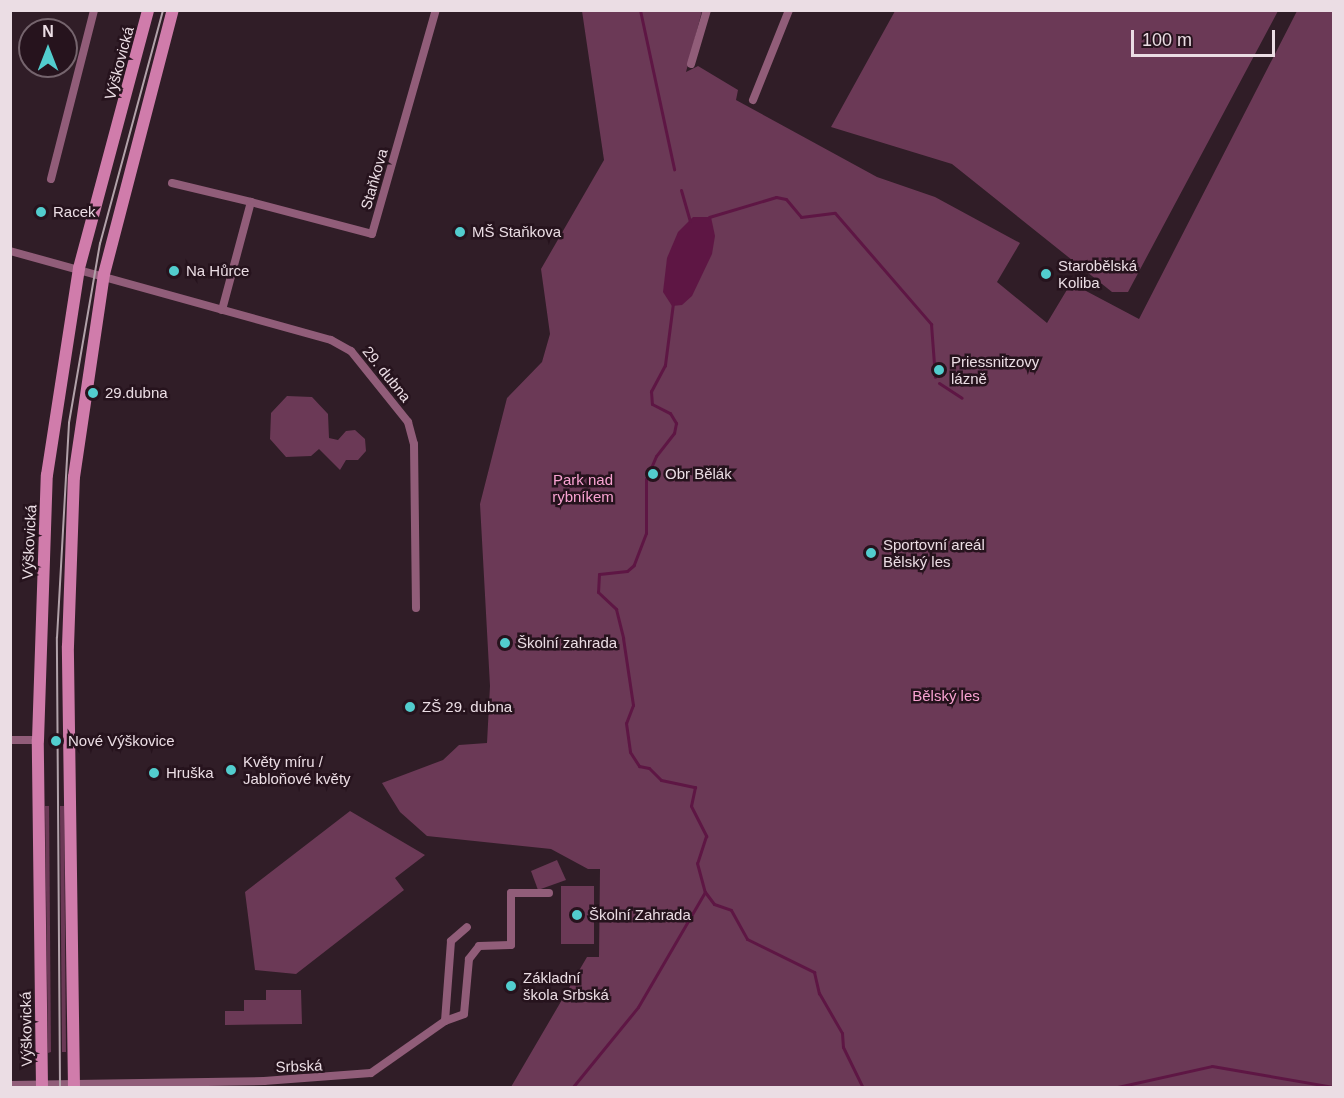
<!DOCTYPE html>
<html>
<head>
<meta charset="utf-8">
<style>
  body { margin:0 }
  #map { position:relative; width:1344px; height:1098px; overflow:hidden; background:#301d27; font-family:Helvetica,sans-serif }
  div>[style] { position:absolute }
  .green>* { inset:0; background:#6b3956 }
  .water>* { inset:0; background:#5e1644 }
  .stream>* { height:3px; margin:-1.5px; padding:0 1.5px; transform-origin:1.5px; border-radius:1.5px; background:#5e1644 }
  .street>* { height:8px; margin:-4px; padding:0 4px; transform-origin:4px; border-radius:4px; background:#915d79 }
  .secondary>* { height:12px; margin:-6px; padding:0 6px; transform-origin:6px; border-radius:6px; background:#d07cab }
  .tram>* { height:1.5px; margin:-0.75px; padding:0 0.75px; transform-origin:0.75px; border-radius:0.75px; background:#b2a2aa }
  .dots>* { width:16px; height:16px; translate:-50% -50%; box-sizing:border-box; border:3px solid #26131d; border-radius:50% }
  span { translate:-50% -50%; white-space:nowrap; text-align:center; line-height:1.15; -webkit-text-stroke:5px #26131d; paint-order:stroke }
  .street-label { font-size:15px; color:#ebdde4 }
  .poi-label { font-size:15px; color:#ebdde4 }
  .left { translate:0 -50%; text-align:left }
  .park-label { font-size:15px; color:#f9a3d2 }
  .frame { position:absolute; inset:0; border:12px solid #ebdde4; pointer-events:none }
  .north { position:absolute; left:18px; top:18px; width:60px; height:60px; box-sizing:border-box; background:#26131d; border:2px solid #75646d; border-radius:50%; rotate:0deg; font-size:16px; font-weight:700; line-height:24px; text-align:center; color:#ebdde4 }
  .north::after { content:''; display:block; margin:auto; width:21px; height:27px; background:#52cdce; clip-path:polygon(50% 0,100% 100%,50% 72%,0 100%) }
  .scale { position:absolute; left:1131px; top:30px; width:144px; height:27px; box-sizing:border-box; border:3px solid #ebdde4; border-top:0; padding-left:8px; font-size:18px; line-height:21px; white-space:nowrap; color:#ebdde4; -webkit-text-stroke:4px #26131d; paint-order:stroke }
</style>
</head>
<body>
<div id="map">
  <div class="green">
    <i style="clip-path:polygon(582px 11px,702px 11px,686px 72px,698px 66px,738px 90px,736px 100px,877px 177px,935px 197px,1020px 243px,997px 282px,1047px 323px,1071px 283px,1139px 319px,1297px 11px,1333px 11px,1333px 1087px,511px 1087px,587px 957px,599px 957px,600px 869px,588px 869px,551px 849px,427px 836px,400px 812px,382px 783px,443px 760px,459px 745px,487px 743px,490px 686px,480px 504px,507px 398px,542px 362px,550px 334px,541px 269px,604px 160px)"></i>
    <i style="clip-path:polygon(895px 11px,895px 10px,1278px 11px,1128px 292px,1112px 292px,952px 164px,831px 127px)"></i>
    <i style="clip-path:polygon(287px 396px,312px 397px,328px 414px,329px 438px,338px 440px,346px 431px,355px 430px,365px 439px,366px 451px,358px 460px,346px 460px,340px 470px,319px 449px,311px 456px,286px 457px,270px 439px,271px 413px)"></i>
    <i style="clip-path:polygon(45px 806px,49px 806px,51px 1052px,48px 1053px)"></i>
    <i style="clip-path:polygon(60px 806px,64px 806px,66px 1052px,62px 1052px)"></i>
    <i style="clip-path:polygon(350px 811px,425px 855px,395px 878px,404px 890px,296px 974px,255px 970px,245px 892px)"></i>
    <i style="clip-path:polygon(557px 860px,566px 880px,538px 890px,531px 871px)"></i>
    <i style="clip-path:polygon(561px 886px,594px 886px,594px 944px,561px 944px)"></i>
    <i style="clip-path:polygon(266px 990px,301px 990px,302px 1024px,225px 1025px,225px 1011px,244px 1011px,244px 1000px,266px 1000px)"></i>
  </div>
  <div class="water">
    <i style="clip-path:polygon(693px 217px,711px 217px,715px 236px,712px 254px,692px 296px,682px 305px,672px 306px,663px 292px,667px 258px,678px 232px)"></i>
  </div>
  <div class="stream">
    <i style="left:640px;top:10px;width:163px;rotate:77.9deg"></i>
    <i style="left:681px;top:190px;width:32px;rotate:74deg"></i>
    <i style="left:709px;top:217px;width:70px;rotate:-16.6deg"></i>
    <i style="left:776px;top:197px;width:10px;rotate:11deg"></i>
    <i style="left:786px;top:199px;width:23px;rotate:50deg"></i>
    <i style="left:801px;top:217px;width:34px;rotate:-7deg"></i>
    <i style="left:835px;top:213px;width:147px;rotate:49.1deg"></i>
    <i style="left:931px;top:324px;width:53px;rotate:85.7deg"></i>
    <i style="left:673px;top:303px;width:63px;rotate:97.4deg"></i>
    <i style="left:665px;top:365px;width:30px;rotate:118deg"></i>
    <i style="left:651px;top:391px;width:13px;rotate:86deg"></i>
    <i style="left:652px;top:404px;width:20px;rotate:27deg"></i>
    <i style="left:670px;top:413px;width:12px;rotate:59deg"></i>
    <i style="left:676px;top:423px;width:10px;rotate:101deg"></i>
    <i style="left:674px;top:433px;width:29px;rotate:128deg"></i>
    <i style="left:656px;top:456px;width:25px;rotate:113deg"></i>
    <i style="left:646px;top:479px;width:54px;rotate:90deg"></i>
    <i style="left:646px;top:533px;width:34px;rotate:111deg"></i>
    <i style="left:634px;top:565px;width:9px;rotate:139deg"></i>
    <i style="left:627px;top:571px;width:28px;rotate:174deg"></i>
    <i style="left:599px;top:574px;width:18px;rotate:93deg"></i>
    <i style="left:598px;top:592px;width:25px;rotate:43deg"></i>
    <i style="left:616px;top:609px;width:30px;rotate:76deg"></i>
    <i style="left:623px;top:638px;width:68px;rotate:81.5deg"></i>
    <i style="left:633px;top:705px;width:19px;rotate:111deg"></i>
    <i style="left:626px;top:723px;width:29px;rotate:82deg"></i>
    <i style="left:630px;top:752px;width:17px;rotate:57deg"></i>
    <i style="left:639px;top:766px;width:10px;rotate:11deg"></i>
    <i style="left:649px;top:768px;width:17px;rotate:45deg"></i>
    <i style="left:661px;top:780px;width:35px;rotate:12deg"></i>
    <i style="left:695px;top:787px;width:19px;rotate:102deg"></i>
    <i style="left:691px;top:806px;width:34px;rotate:63deg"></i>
    <i style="left:706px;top:836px;width:28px;rotate:108deg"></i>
    <i style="left:697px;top:863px;width:30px;rotate:75deg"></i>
    <i style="left:705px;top:892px;width:15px;rotate:53deg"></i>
    <i style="left:714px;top:904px;width:18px;rotate:19deg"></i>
    <i style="left:731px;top:910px;width:33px;rotate:61deg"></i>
    <i style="left:747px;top:939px;width:75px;rotate:26.2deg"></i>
    <i style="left:814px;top:972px;width:22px;rotate:77deg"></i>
    <i style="left:819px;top:993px;width:46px;rotate:60.1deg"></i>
    <i style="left:842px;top:1033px;width:14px;rotate:86deg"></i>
    <i style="left:843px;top:1047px;width:46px;rotate:64deg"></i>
    <i style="left:939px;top:383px;width:27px;rotate:33deg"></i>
    <i style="left:572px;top:1088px;width:104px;rotate:-50.8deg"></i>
    <i style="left:638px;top:1007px;width:133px;rotate:-59.8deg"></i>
    <i style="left:1113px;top:1088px;width:101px;rotate:-12.5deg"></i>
    <i style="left:1212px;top:1066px;width:124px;rotate:9.8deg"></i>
  </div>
  <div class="street">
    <i style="left:691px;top:64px;width:56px;rotate:-73.5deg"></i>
    <i style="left:753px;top:100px;width:97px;rotate:-68.2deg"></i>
    <i style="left:51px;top:179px;width:174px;rotate:-75.7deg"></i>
    <i style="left:172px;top:183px;width:81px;rotate:13.5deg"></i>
    <i style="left:10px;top:251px;width:333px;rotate:15.5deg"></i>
    <i style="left:331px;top:340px;width:23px;rotate:29deg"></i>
    <i style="left:351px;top:351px;width:91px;rotate:51.2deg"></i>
    <i style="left:408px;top:422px;width:23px;rotate:75deg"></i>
    <i style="left:414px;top:444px;width:164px;rotate:89.3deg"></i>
    <i style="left:222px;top:310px;width:112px;rotate:-75deg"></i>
    <i style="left:251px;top:202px;width:125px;rotate:14.8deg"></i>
    <i style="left:372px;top:234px;width:233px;rotate:-74.1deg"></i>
    <i style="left:10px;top:740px;width:28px"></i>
    <i style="left:445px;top:1021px;width:20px;rotate:-20deg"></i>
    <i style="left:464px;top:1014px;width:55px;rotate:-84.8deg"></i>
    <i style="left:469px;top:959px;width:16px;rotate:-52deg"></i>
    <i style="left:479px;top:946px;width:32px;rotate:-2deg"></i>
    <i style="left:511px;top:945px;width:52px;rotate:-90deg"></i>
    <i style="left:511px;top:893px;width:38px"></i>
    <i style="left:10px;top:1085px;width:254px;rotate:-0.9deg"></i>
    <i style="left:264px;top:1081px;width:107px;rotate:-4.3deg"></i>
    <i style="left:371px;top:1073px;width:90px;rotate:-35.1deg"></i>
    <i style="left:445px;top:1021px;width:80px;rotate:-85.7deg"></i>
    <i style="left:451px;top:941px;width:21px;rotate:-41deg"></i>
  </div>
  <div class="secondary">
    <i style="left:42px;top:1088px;width:348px;rotate:-90.7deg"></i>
    <i style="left:38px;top:740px;width:265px;rotate:-88.1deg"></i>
    <i style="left:47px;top:475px;width:209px;rotate:-81.2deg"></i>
    <i style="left:79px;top:268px;width:267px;rotate:-75deg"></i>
    <i style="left:74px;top:1088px;width:442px;rotate:-90.8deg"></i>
    <i style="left:68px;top:646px;width:169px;rotate:-88deg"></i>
    <i style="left:74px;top:477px;width:205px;rotate:-81.6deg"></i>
    <i style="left:104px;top:274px;width:273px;rotate:-75.4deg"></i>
  </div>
  <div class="tram">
    <i style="left:60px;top:1088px;width:450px;rotate:-90.4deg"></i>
    <i style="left:57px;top:638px;width:215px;rotate:-86.8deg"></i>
    <i style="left:69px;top:423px;width:182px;rotate:-80.2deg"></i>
    <i style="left:100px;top:244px;width:242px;rotate:-74.9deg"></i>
  </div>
  <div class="dots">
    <i style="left:41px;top:212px;background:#52cdce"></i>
    <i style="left:460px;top:232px;background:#52cdce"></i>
    <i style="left:174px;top:271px;background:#52cdce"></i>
    <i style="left:1046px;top:274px;background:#52cdce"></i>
    <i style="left:939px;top:370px;background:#52cdce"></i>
    <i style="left:93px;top:393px;background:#52cdce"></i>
    <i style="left:653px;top:474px;background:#52cdce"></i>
    <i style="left:871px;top:553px;background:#52cdce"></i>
    <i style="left:505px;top:643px;background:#52cdce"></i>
    <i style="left:410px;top:707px;background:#52cdce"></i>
    <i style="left:56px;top:741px;background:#52cdce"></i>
    <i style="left:231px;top:770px;background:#52cdce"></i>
    <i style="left:154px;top:773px;background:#52cdce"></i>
    <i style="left:577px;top:915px;background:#52cdce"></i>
    <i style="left:511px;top:986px;background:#52cdce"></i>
  </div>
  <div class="street-label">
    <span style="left:119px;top:63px;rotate:-75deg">Výškovická</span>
    <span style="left:374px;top:179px;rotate:-74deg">Staňkova</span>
    <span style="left:387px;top:374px;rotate:51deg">29. dubna</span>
    <span style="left:29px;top:542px;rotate:-87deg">Výškovická</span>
    <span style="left:26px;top:1029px;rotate:-91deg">Výškovická</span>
    <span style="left:299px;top:1066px;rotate:-2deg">Srbská</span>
  </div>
  <div class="poi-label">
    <span class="left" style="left:53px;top:212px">Racek</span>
    <span class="left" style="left:472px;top:232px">MŠ Staňkova</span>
    <span class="left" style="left:1058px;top:274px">Starobělská<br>Koliba</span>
    <span class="left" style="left:186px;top:271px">Na Hůrce</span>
    <span class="left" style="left:951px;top:370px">Priessnitzovy<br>lázně</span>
    <span class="left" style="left:105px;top:393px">29.dubna</span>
    <span class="left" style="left:665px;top:474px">Obr Bělák</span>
    <span class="left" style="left:883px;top:553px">Sportovní areál<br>Bělský les</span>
    <span class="left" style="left:517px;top:643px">Školní zahrada</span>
    <span class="left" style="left:422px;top:707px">ZŠ 29. dubna</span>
    <span class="left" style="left:68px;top:741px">Nové Výškovice</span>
    <span class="left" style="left:243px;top:770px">Květy míru /<br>Jabloňové květy</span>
    <span class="left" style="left:166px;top:773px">Hruška</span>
    <span class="left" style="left:589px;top:915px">Školní Zahrada</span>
    <span class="left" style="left:523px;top:986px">Základní<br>škola Srbská</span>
  </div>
  <div class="park-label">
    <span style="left:583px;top:488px">Park nad<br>rybníkem</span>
    <span style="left:946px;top:696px">Bělský les</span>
  </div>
  <div class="frame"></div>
  <div class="north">N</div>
  <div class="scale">100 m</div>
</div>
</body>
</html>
